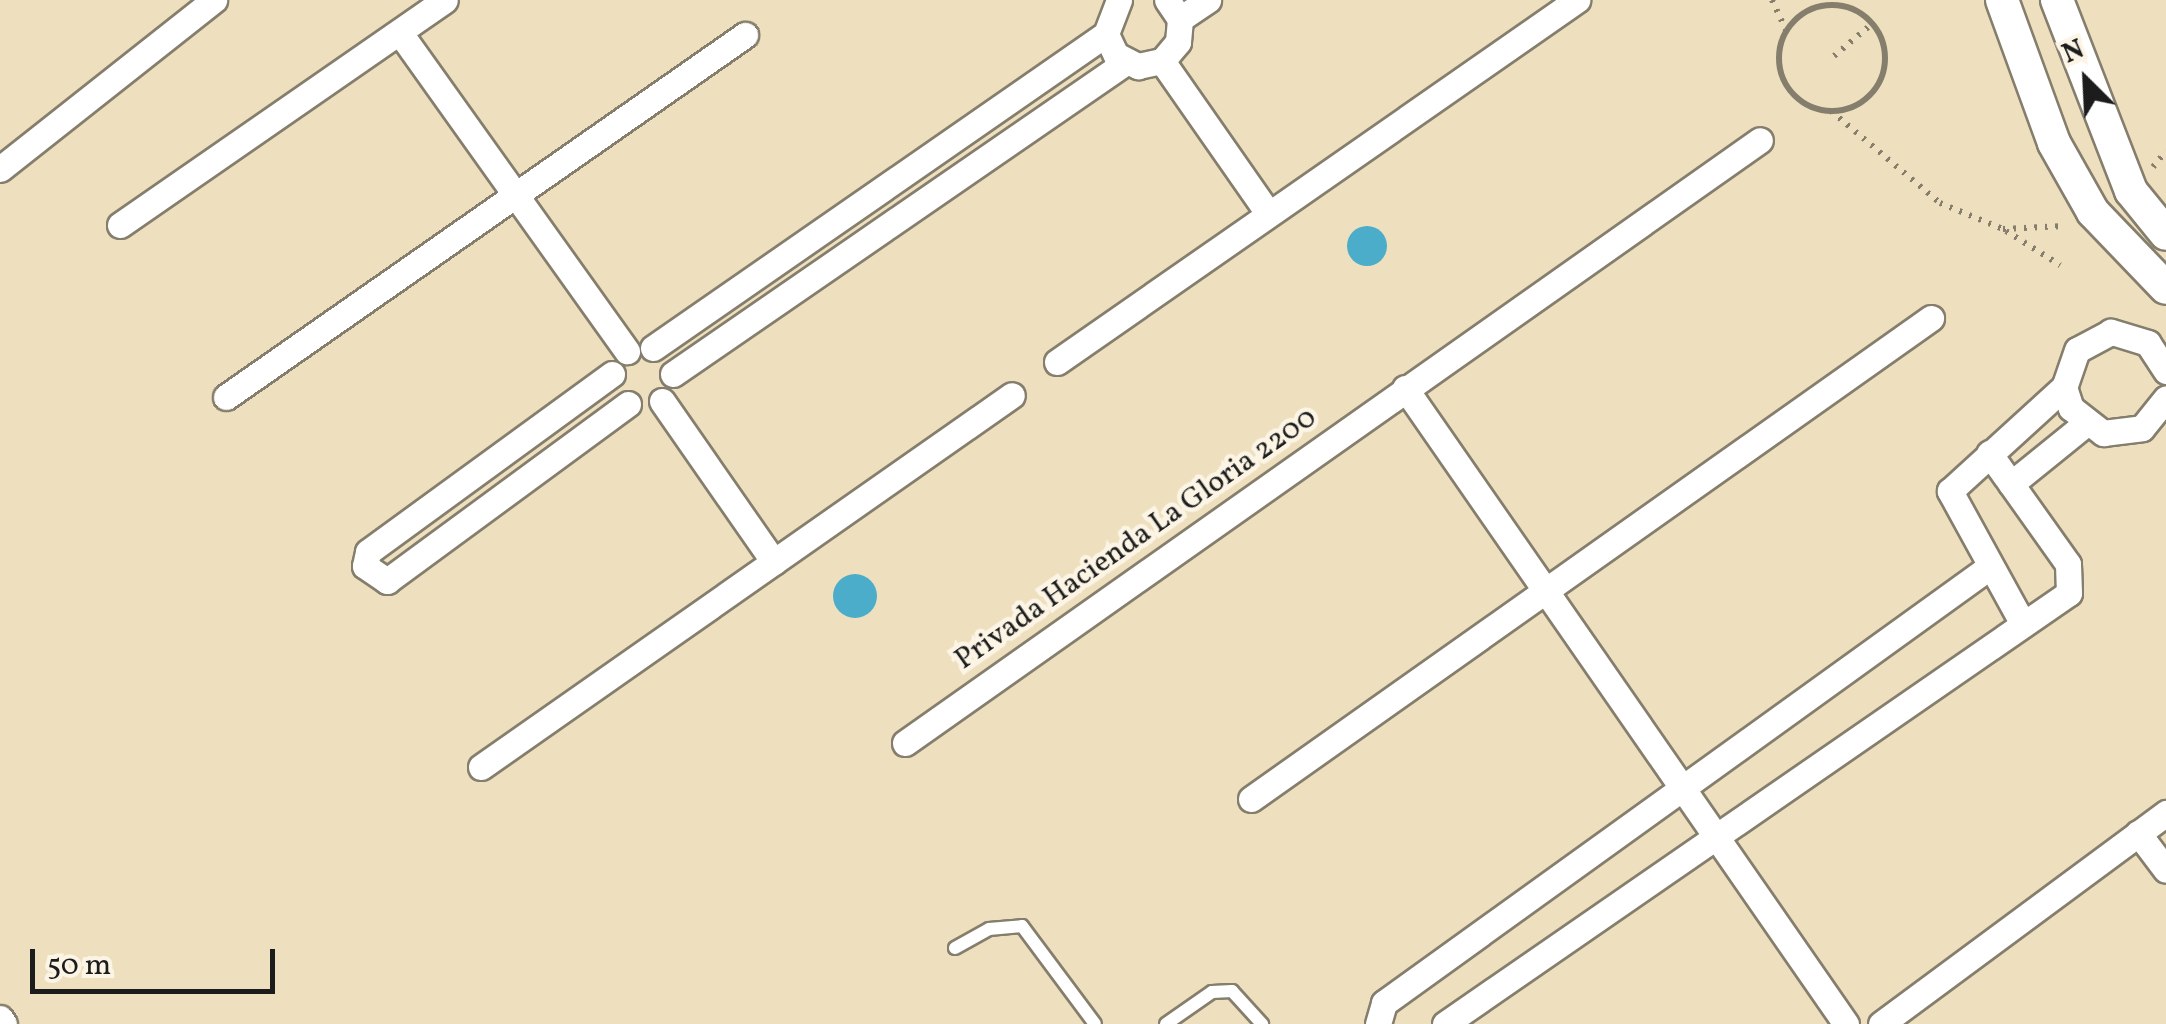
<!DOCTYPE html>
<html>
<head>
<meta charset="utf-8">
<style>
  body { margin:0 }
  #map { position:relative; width:2166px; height:1024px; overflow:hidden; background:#eee0be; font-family:Vollkorn,serif }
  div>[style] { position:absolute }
  .water>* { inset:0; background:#4badca }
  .round { border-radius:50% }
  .path>* { height:6px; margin-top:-3px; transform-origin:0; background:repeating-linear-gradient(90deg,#857e6d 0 2.5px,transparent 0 10.5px) }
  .path>.ring { margin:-3px; padding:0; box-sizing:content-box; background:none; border:6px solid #857e6d; border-radius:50% }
  .roads { filter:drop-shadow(2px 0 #857e6d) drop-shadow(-2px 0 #857e6d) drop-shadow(0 2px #857e6d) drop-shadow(0 -2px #857e6d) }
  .service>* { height:12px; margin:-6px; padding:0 6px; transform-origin:6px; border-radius:6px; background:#fff }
  .minor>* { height:25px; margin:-12.5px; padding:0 12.5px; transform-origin:12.5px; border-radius:12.5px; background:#fff }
  .tertiary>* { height:32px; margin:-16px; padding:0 16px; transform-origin:16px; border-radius:16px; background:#fff }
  span { translate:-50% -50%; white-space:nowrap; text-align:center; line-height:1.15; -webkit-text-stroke:9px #fcf5e5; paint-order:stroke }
  .street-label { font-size:30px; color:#1c1c1c }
  .north { position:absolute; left:2036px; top:30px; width:100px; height:100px; -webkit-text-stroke:8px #fcf5e5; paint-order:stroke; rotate:336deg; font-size:28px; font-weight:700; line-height:40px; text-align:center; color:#1c1c1c }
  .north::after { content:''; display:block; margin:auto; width:35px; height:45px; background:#1c1c1c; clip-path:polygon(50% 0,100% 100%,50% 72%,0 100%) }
  .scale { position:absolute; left:30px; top:949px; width:245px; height:45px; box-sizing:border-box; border:5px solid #1c1c1c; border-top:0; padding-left:12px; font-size:30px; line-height:35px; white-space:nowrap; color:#1c1c1c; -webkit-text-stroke:8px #fcf5e5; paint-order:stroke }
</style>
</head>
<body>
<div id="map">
  <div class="water">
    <i class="round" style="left:1347px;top:226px;width:40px;height:40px"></i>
    <i class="round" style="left:833px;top:574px;width:44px;height:44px"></i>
  </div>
  <div class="path">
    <i style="left:1772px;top:0;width:33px;rotate:65deg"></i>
    <i class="ring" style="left:1779px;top:5px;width:100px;height:100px"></i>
    <i style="left:1834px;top:56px;width:51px;rotate:-40.2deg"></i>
    <i style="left:1831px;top:111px;width:143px;rotate:40.2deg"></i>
    <i style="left:1940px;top:203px;width:68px;rotate:22.4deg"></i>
    <i style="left:2003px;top:229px;width:62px;rotate:-2.8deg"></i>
    <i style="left:2153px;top:167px;width:21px;rotate:-51deg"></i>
    <i style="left:2006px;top:231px;width:64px;rotate:32.2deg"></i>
  </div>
  <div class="roads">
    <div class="service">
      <i style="left:955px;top:948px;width:39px;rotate:-29deg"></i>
      <i style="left:989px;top:929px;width:33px;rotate:-5deg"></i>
      <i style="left:1022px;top:926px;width:122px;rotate:53.3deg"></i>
      <i style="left:1166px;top:1024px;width:56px;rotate:-34.8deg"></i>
      <i style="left:1212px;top:992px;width:20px;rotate:-3deg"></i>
      <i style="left:1232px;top:991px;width:45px;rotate:47.7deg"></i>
    </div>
    <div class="minor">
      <i style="left:1119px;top:0;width:36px;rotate:111deg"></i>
      <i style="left:1106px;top:34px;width:23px;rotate:65deg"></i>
      <i style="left:1116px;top:55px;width:25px;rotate:27deg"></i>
      <i style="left:1138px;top:66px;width:25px;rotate:-12deg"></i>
      <i style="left:1162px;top:61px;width:25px;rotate:-50deg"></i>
      <i style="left:1178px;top:42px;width:23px;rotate:-85deg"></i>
      <i style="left:1180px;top:19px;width:23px;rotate:-124deg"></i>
      <i style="left:1180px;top:19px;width:34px;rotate:-34deg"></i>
      <i style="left:400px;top:33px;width:391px;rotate:54.5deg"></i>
      <i style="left:1162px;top:61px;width:185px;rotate:55.1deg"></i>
      <i style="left:0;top:169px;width:273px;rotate:-38.3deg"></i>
      <i style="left:120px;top:225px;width:395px;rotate:-34.7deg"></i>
      <i style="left:653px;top:348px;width:551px;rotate:-34.73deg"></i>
      <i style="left:1057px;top:362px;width:634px;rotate:-34.84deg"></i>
      <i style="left:2166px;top:371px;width:33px;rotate:-123deg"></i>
      <i style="left:2148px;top:343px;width:39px;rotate:-163deg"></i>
      <i style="left:2111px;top:332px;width:38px;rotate:152deg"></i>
      <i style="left:2077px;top:350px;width:39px;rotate:109deg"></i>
      <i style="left:2064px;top:387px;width:22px;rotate:72deg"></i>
      <i style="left:2071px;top:408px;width:41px;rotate:38deg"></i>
      <i style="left:2103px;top:433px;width:39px;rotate:-7deg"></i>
      <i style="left:2142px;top:428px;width:38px;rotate:-51deg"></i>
      <i style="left:612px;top:374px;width:302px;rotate:143.9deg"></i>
      <i style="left:368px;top:552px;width:14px;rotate:102deg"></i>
      <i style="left:365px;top:566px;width:27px;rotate:34deg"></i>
      <i style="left:387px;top:581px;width:299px;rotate:-36.3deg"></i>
      <i style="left:673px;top:374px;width:550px;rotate:-34.56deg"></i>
      <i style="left:1405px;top:388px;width:774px;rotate:55.26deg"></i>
      <i style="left:226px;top:397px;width:633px;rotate:-34.9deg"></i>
      <i style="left:662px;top:401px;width:196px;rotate:55.2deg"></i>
      <i style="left:2011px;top:484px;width:95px;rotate:-39deg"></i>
      <i style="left:2023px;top:624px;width:152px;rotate:-118.8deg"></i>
      <i style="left:1950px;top:491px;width:154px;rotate:-42.4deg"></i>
      <i style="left:905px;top:743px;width:1046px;rotate:-35.19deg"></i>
      <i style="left:481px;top:767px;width:648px;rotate:-35.01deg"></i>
      <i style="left:1251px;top:799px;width:833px;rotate:-35.27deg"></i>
      <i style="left:2138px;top:833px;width:46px;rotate:52.9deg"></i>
      <i style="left:0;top:1018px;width:7px;rotate:56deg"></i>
      <i style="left:1378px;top:1024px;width:22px;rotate:-74deg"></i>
      <i style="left:1384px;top:1003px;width:744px;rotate:-35.76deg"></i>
      <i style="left:1445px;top:1024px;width:758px;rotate:-34.63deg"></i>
      <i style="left:2069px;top:593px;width:29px;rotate:-92deg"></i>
      <i style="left:2068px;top:564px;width:136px;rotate:-125.4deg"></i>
      <i style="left:1881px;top:1024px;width:355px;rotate:-36.5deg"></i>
    </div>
    <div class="tertiary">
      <i style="left:2002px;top:0;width:152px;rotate:70deg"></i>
      <i style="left:2054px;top:143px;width:79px;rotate:60.5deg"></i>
      <i style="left:2093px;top:212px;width:105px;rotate:46.2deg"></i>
      <i style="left:2057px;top:0;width:205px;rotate:68.8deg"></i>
      <i style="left:2131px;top:191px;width:55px;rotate:50.9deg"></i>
    </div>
  </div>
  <div class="street-label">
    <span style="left:1136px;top:539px;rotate:-35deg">Privada Hacienda La Gloria 2200</span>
  </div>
  <div class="north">N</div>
  <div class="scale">50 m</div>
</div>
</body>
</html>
